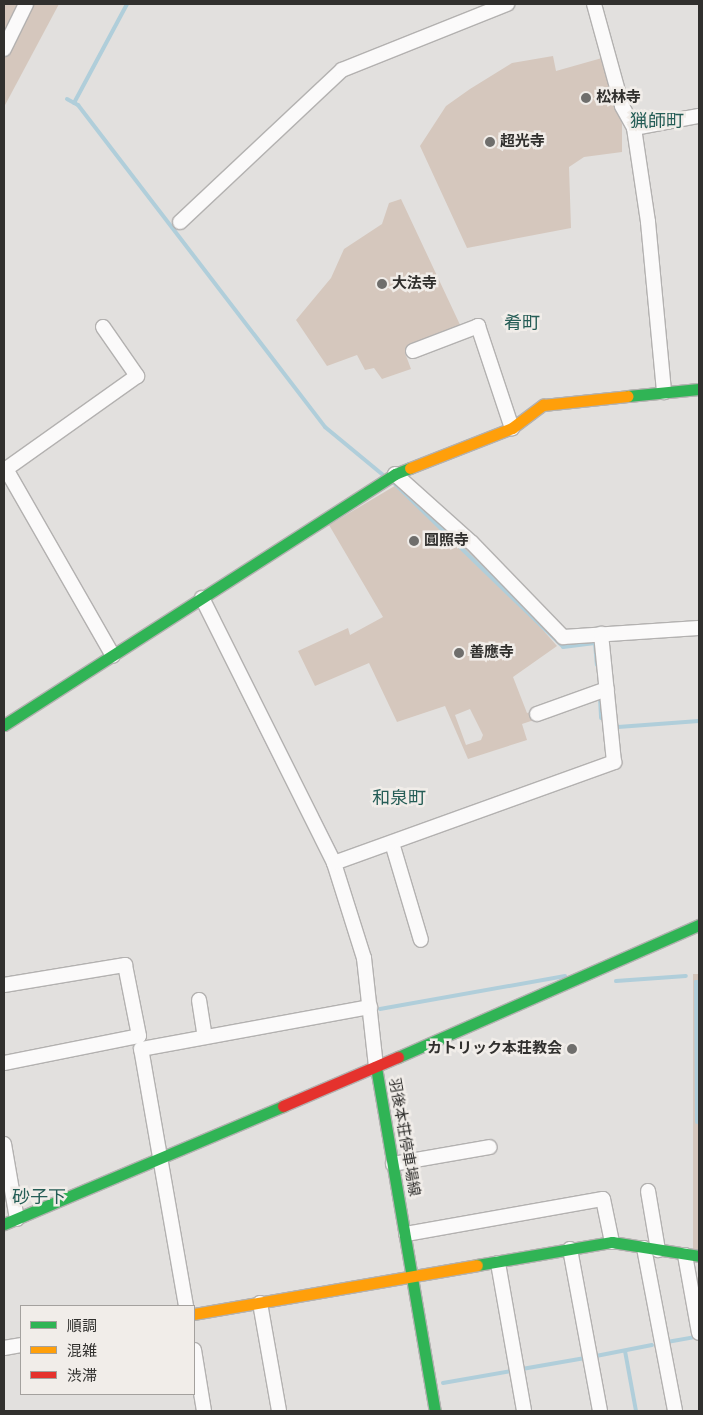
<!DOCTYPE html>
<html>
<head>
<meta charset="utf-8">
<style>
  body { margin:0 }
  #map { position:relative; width:703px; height:1415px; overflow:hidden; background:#e2e0de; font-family:Figtree,"Noto Sans JP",sans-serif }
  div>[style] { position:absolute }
  .green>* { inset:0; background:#d5c7bd }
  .stream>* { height:4px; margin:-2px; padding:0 2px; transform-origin:2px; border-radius:2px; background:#b0ceda }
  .roads { filter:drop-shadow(1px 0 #b3b1b0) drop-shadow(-1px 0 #b3b1b0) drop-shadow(0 1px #b3b1b0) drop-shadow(0 -1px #b3b1b0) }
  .street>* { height:14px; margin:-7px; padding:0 7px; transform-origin:7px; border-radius:7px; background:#fbfafa }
  .fast>* { height:11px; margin:-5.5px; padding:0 5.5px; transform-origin:5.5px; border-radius:5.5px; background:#30b455 }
  .slow>* { height:11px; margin:-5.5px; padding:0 5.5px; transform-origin:5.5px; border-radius:5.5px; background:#ff9f0a }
  .jam>* { height:11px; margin:-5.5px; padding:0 5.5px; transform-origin:5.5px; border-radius:5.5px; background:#e5322d }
  .dots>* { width:14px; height:14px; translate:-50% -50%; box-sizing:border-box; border:2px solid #f1ede9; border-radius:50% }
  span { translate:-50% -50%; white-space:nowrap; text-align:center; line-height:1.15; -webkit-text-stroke:5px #f1ede9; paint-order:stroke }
  .poi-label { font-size:15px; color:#31302e; font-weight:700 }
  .left { translate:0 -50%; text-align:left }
  .right { translate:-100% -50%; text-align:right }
  .street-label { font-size:15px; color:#31302e }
  .quarter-label { font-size:18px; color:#255d56 }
  .frame { position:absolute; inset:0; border:5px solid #31302e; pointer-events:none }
  .legend { position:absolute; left:20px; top:1305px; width:175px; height:90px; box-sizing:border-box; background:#f1ede9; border:1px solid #a4a19e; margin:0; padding:6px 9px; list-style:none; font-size:15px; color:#31302e }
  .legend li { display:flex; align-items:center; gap:10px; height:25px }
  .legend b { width:25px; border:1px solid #a4a19e }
</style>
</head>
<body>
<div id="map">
  <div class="green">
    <i style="clip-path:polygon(4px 4px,59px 4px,4px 107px)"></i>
    <i style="clip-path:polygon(553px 56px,556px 71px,602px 58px,622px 124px,622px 152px,584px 157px,569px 167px,571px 228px,467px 248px,420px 146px,446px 106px,470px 89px,512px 63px)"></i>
    <i style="clip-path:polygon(401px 199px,462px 329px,405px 353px,411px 369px,382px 379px,374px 368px,365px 370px,357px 355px,327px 366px,296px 320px,331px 278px,344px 249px,382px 224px,389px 203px)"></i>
    <i style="clip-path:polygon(evenodd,398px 484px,479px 557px,557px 646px,513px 677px,527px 713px,531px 712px,534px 720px,522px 724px,527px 740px,468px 759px,445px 706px,397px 722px,369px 663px,315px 686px,298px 651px,348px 628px,350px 635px,383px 617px,329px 525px,398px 484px,470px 709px,483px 735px,481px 740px,466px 745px,455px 715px,470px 709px)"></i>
    <i style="clip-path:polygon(693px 974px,699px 974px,699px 1251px,693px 1251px)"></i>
  </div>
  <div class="stream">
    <i style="left:67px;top:99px;width:13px;rotate:29deg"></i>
    <i style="left:78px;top:105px;width:406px;rotate:52.5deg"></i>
    <i style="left:325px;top:427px;width:75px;rotate:39.6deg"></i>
    <i style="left:74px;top:103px;width:112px;rotate:-61.8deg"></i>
    <i style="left:393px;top:482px;width:237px;rotate:44.1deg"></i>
    <i style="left:563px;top:647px;width:32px;rotate:-7deg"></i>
    <i style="left:595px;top:643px;width:22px;rotate:85deg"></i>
    <i style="left:600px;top:697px;width:21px;rotate:87deg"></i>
    <i style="left:618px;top:727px;width:81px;rotate:-4.2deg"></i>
    <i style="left:616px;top:981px;width:70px;rotate:-4.1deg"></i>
    <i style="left:380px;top:1009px;width:188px;rotate:-10.1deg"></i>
    <i style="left:697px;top:1122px;width:140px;rotate:-90.4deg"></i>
    <i style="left:696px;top:982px;width:3px"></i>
    <i style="left:667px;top:1342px;width:28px;rotate:-10deg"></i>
    <i style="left:625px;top:1351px;width:61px;rotate:79.6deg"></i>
    <i style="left:596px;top:1356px;width:57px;rotate:-11.1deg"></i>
    <i style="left:522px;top:1369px;width:64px;rotate:-9.9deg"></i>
    <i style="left:443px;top:1383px;width:69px;rotate:-10deg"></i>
  </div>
  <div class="roads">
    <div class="street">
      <i style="left:594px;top:4px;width:106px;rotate:74.6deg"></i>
      <i style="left:622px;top:106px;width:25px;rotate:61deg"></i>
      <i style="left:634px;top:128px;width:95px;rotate:81.5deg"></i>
      <i style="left:648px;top:222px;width:171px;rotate:84.6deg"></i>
      <i style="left:4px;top:49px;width:50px;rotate:-63.9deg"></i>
      <i style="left:634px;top:128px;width:66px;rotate:-10.5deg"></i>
      <i style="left:180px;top:222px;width:222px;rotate:-43.2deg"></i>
      <i style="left:342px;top:70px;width:178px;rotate:-21.8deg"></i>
      <i style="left:103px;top:327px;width:60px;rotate:55.2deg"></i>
      <i style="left:137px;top:376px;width:161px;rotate:144.6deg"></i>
      <i style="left:6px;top:469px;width:215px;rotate:60.2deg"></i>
      <i style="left:413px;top:351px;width:70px;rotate:-21deg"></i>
      <i style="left:478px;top:326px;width:108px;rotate:71.6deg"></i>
      <i style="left:395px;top:474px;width:103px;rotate:41.9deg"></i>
      <i style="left:472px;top:543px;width:131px;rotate:45.9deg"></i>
      <i style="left:563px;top:637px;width:136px;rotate:-3.8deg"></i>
      <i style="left:202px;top:598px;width:296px;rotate:63.5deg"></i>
      <i style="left:334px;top:863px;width:100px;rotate:72.5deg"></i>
      <i style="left:364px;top:958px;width:110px;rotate:83.7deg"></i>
      <i style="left:537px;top:714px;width:74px;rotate:-19.7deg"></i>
      <i style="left:392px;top:843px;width:101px;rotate:73.4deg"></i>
      <i style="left:334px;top:863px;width:298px;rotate:-19.8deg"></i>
      <i style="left:614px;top:762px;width:129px;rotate:-95.8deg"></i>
      <i style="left:4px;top:985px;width:123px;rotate:-9.4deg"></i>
      <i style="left:125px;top:965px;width:72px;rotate:78.8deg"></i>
      <i style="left:139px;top:1036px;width:138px;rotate:168.7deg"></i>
      <i style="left:199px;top:1000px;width:37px;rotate:81deg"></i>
      <i style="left:4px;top:1144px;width:76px;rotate:80.2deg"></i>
      <i style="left:393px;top:1164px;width:98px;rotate:-9.9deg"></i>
      <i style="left:648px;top:1191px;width:60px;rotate:80.4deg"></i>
      <i style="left:406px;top:1234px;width:200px;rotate:-10.1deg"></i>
      <i style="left:603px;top:1199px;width:44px;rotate:78.2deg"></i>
      <i style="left:644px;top:1248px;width:166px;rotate:79.2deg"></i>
      <i style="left:570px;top:1249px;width:165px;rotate:79.5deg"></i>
      <i style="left:685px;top:1255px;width:79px;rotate:79.8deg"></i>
      <i style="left:498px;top:1263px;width:150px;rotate:80deg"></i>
      <i style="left:260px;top:1303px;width:110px;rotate:80deg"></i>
      <i style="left:186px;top:1306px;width:261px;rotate:-99.9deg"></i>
      <i style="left:141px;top:1049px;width:233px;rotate:-10.4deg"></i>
      <i style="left:4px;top:1348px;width:17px;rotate:-10deg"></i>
      <i style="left:194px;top:1350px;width:62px;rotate:80.7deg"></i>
    </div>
    <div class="fast">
      <i style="left:628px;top:396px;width:71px;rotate:-5.6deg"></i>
      <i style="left:4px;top:725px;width:465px;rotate:-32.7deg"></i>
      <i style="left:395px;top:474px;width:16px;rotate:-22deg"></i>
      <i style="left:398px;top:1057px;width:329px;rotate:-23.7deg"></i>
      <i style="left:376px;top:1067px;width:349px;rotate:80.3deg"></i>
      <i style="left:4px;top:1224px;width:303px;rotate:-22.9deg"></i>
      <i style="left:477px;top:1265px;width:137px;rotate:-9.7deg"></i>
      <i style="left:612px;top:1242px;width:88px;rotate:9.1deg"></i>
    </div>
    <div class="slow">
      <i style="left:410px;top:468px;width:110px;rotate:-21.4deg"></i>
      <i style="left:512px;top:428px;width:39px;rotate:-37deg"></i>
      <i style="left:543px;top:405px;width:85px;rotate:-6deg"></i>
      <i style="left:194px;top:1314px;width:287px;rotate:-9.8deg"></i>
    </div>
    <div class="jam">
      <i style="left:283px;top:1106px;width:125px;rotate:-23.1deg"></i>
    </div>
  </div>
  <div class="dots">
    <i style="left:586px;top:98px;background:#6f6e6c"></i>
    <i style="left:490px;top:142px;background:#6f6e6c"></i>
    <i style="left:382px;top:284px;background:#6f6e6c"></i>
    <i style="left:414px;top:541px;background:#6f6e6c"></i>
    <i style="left:459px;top:653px;background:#6f6e6c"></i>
    <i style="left:572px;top:1049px;background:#6f6e6c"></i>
  </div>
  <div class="poi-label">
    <span class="left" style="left:596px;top:98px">松林寺</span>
    <span class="left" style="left:500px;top:142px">超光寺</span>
    <span class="left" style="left:392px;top:284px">大法寺</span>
    <span class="left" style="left:424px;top:541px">圓照寺</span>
    <span class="left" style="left:469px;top:653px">善應寺</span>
    <span class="right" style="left:562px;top:1049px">カトリック本荘教会</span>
  </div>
  <div class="street-label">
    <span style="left:404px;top:1137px;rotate:80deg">羽後本荘停車場線</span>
  </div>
  <div class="quarter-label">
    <span style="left:657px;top:121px">猟師町</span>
    <span style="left:522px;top:323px">肴町</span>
    <span style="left:399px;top:798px">和泉町</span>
    <span style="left:39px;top:1197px">砂子下</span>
  </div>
  <div class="frame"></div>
  <ul class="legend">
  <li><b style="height:6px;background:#30b455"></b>順調</li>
  <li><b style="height:6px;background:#ff9f0a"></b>混雑</li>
  <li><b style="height:6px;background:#e5322d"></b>渋滞</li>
  </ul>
</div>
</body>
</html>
